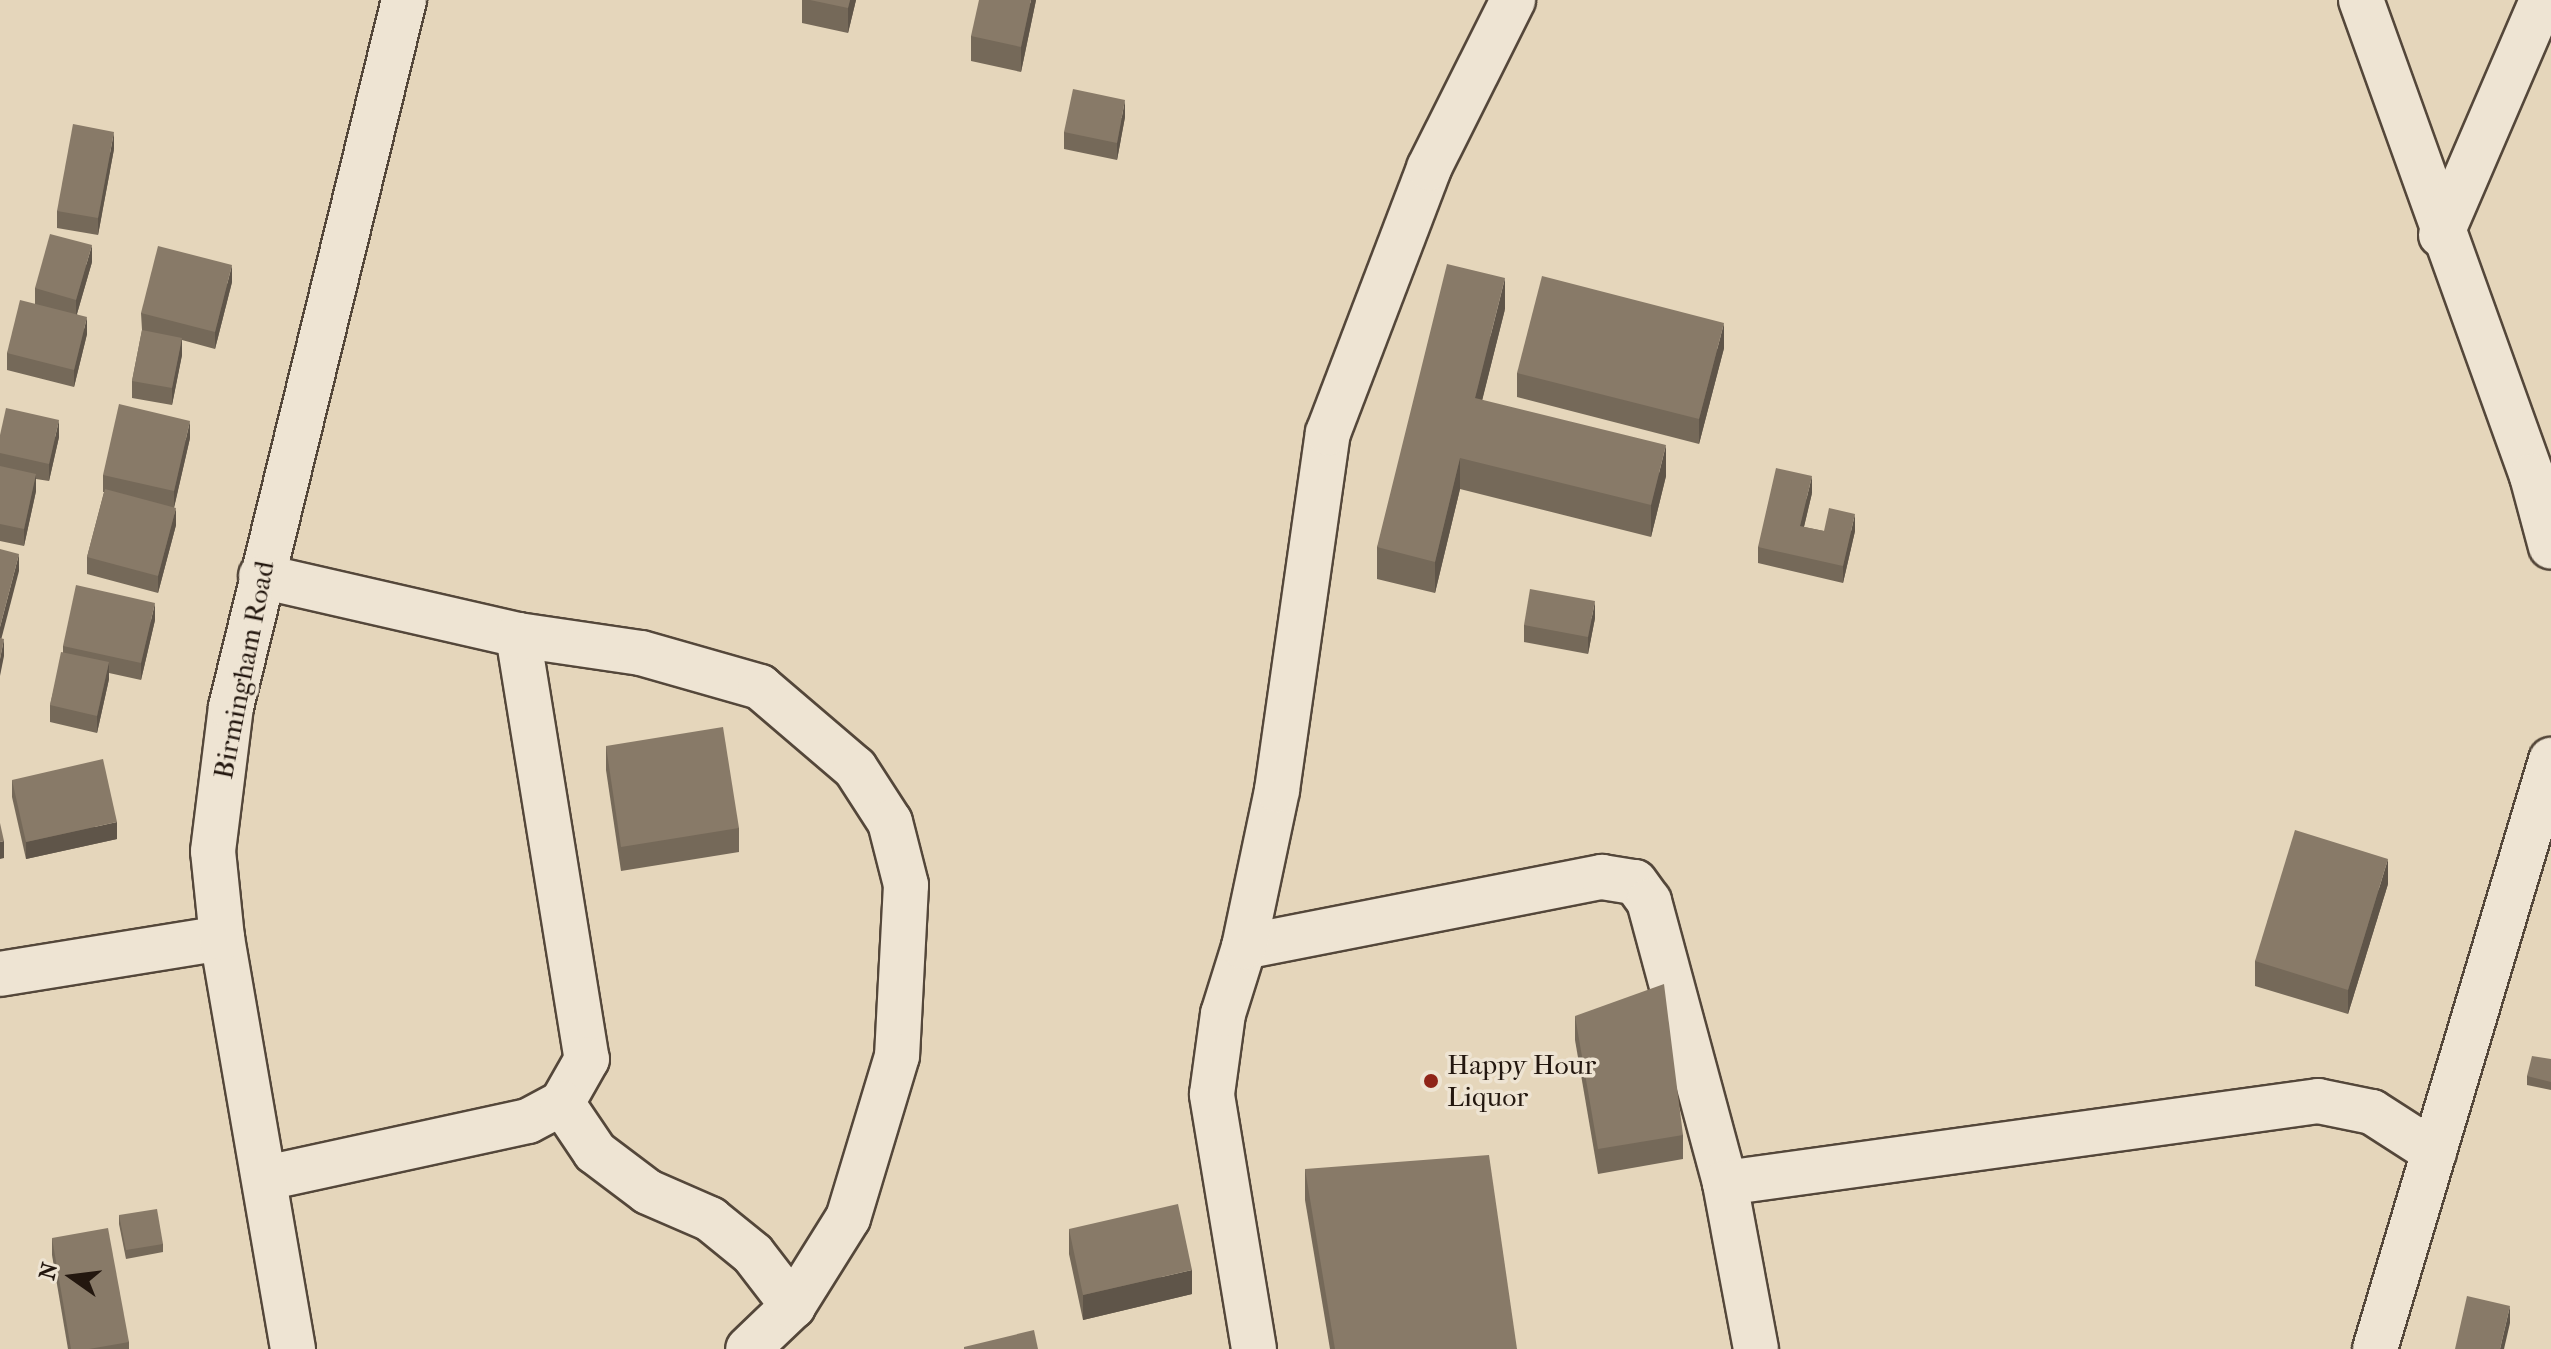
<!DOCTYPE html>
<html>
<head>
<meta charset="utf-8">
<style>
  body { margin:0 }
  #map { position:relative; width:2551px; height:1349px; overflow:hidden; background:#e5d6bb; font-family:"IM FELL French Canon",serif }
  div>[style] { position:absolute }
  .roads { filter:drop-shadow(2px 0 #54473a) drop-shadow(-2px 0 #54473a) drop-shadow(0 2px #54473a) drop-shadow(0 -2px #54473a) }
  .minor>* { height:44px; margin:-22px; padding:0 22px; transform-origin:22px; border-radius:22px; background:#eee4d3 }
  .wall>* { inset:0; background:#756959 }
  .shaded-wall>* { inset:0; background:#5f5549 }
  .building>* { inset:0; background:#887a68 }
  .dots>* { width:22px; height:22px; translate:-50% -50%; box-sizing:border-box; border:4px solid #eee4d3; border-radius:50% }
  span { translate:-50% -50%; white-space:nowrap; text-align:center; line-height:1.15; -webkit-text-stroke:7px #eee4d3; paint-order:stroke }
  .street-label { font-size:28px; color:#23170f }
  .poi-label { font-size:28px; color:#23170f }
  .left { translate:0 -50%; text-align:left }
  .north { position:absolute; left:32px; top:1237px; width:80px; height:80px; -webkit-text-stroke:6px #eee4d3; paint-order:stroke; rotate:284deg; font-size:22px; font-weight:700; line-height:32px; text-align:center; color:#23170f }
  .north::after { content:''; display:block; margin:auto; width:28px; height:36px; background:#23170f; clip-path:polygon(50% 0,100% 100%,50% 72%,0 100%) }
</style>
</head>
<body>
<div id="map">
  <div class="roads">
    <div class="minor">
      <i style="left:2361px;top:0;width:506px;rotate:70.24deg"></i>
      <i style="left:2532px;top:476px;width:73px;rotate:75deg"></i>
      <i style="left:2441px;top:235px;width:256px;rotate:-66.7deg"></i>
      <i style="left:261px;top:576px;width:264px;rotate:12.9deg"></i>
      <i style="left:518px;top:635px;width:430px;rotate:80.8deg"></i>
      <i style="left:587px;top:1059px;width:51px;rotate:119.6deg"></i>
      <i style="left:562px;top:1103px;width:38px;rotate:152deg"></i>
      <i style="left:528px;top:1121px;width:268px;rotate:167.7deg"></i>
      <i style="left:518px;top:635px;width:124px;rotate:8.3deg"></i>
      <i style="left:641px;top:653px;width:124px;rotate:15.9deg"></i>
      <i style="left:760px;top:687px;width:125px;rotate:40.5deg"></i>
      <i style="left:855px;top:768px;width:64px;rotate:57.1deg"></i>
      <i style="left:890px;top:822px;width:65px;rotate:75.7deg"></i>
      <i style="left:906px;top:885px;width:171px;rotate:93deg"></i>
      <i style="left:897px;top:1056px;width:169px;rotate:106.8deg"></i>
      <i style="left:848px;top:1218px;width:104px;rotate:122deg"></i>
      <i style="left:793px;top:1306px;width:62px;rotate:136.3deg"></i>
      <i style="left:1244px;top:947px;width:365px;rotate:-11.1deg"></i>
      <i style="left:1602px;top:877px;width:33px;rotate:9deg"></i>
      <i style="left:1635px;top:882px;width:24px;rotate:54deg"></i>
      <i style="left:1649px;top:901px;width:292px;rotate:74.9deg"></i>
      <i style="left:0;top:974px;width:225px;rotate:-9.2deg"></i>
      <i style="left:562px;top:1103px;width:59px;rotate:56deg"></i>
      <i style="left:595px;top:1152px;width:66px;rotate:37deg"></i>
      <i style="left:648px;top:1192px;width:68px;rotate:23.5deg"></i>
      <i style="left:710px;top:1219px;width:55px;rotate:39.1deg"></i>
      <i style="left:753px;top:1254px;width:66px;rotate:52.4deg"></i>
      <i style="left:293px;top:1349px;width:417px;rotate:-99.8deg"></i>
      <i style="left:222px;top:938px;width:87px;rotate:-95.9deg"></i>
      <i style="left:213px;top:851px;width:145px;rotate:-82.9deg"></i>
      <i style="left:231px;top:707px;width:728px;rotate:-76.25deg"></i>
      <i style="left:1254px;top:1349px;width:258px;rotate:-99.4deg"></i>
      <i style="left:1212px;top:1094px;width:81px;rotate:-82.2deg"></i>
      <i style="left:1223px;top:1014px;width:70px;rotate:-72.6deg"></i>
      <i style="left:1244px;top:947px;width:160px;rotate:-78.1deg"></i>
      <i style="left:1277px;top:790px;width:361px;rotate:-81.9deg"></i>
      <i style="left:1328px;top:433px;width:284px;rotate:-69.1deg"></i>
      <i style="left:1429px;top:168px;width:188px;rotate:-63.4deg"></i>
      <i style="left:1756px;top:1349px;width:169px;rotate:-100.6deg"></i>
      <i style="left:1725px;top:1183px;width:599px;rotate:-7.87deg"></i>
      <i style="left:2318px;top:1101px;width:55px;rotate:11.5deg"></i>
      <i style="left:2372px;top:1112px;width:74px;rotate:32.8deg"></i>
      <i style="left:2375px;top:1349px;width:615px;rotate:-73.36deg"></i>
    </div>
  </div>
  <div class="wall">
    <i style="clip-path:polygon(802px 0,856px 0,848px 33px,802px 23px)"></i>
    <i style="clip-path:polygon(1036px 0,1021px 72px,971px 61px,971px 36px)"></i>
    <i style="clip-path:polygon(1125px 117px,1117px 160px,1064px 149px,1064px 132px)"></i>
    <i style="clip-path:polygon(114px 149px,98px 235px,57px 228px,57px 211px)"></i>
    <i style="clip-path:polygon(92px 262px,77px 314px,87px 334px,74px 387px,7px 370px,7px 353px,35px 304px,35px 288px)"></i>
    <i style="clip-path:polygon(232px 282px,215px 349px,182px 340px,182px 355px,172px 405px,132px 398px,132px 381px,142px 330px,141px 313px)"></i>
    <i style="clip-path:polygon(1505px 309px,1482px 400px,1666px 476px,1651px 537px,1460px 489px,1435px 593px,1377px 579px,1377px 547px)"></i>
    <i style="clip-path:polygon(1724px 348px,1699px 444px,1517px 397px,1517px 373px)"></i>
    <i style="clip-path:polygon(0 435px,59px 437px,49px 481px,36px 479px,36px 491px,24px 546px,0 541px)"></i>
    <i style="clip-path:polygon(190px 438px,174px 507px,176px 525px,158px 593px,87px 574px,87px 557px,104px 492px,103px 492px,103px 475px)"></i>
    <i style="clip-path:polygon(1812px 493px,1804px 527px,1824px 531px,1855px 531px,1843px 583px,1758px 563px,1758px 547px)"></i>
    <i style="clip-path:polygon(1595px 618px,1588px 654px,1524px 642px,1524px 625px)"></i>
    <i style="clip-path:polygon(155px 620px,141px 680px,109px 673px,109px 679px,97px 733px,50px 722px,50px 705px,63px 652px,63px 646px)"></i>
    <i style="clip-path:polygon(606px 746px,739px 828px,739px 852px,621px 871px,606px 770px)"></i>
    <i style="clip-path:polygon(12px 780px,117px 839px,26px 859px,12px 797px)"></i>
    <i style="clip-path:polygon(2388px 884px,2348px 1014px,2255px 986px,2255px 961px)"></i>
    <i style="clip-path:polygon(1575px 1016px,1683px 1135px,1683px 1159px,1598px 1174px,1575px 1040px)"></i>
    <i style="clip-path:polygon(2551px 1059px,2551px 1090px,2527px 1085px,2527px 1076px)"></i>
    <i style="clip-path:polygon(1305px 1169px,1517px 1349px,1330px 1349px,1305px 1200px)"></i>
    <i style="clip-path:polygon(119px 1215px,163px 1244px,163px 1252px,126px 1259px,119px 1224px)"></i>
    <i style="clip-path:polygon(1069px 1229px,1192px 1294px,1083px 1320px,1069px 1254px)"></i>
    <i style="clip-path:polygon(52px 1238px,129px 1342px,129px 1349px,68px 1349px,52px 1255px)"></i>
  </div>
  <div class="shaded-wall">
    <i style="clip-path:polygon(850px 0,856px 0,848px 33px,848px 8px)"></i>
    <i style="clip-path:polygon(1031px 0,1036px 0,1021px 72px,1021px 47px)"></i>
    <i style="clip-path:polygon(1125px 100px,1125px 117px,1117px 160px,1117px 143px)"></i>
    <i style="clip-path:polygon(114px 132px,114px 149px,98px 235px,98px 218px)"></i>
    <i style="clip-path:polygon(92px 245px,92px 262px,76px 317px,76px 300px)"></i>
    <i style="clip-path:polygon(232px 265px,232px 282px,215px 349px,215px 332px)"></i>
    <i style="clip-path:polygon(1505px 278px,1505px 309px,1475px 429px,1475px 398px)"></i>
    <i style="clip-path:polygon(87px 317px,87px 334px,74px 387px,74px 370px)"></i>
    <i style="clip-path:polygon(1724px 323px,1724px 348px,1699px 444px,1699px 419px)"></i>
    <i style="clip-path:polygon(182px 338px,182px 355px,172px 405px,172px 388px)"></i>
    <i style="clip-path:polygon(59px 420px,59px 437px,49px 481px,49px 464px)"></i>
    <i style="clip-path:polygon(190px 421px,190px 438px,174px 508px,174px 491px)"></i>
    <i style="clip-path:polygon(1666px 445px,1666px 476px,1651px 537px,1651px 505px)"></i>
    <i style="clip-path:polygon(1460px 458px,1460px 489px,1435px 593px,1435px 562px)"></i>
    <i style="clip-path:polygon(36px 474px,36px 491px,24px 546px,24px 529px)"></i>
    <i style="clip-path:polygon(1812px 476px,1812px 493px,1800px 543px,1800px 526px)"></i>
    <i style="clip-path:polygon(176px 508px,176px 525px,158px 593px,158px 576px)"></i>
    <i style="clip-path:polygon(1855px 514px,1855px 531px,1843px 583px,1843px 566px)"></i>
    <i style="clip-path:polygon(19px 554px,19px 571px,0 644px,0 627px)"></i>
    <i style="clip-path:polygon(1595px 601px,1595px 618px,1588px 654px,1588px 637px)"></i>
    <i style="clip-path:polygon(155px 603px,155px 620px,141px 680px,141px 663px)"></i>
    <i style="clip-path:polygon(4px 639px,4px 656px,0 676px,0 659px)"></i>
    <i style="clip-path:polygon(109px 662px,109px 679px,97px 733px,97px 716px)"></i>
    <i style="clip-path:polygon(117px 822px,117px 839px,26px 859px,26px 842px)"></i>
    <i style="clip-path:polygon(4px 841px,4px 858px,0 859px,0 842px)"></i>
    <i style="clip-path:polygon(2388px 859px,2388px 884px,2348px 1014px,2348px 990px)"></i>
    <i style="clip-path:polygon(1192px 1270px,1192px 1294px,1083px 1320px,1083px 1295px)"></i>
    <i style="clip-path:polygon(2510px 1306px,2510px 1323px,2504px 1349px,2500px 1349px)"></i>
  </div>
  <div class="building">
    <i style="clip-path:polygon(810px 0,850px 0,848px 8px)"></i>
    <i style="clip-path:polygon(979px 0,1031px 0,1021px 47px,971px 36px)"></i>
    <i style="clip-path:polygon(1073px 89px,1125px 100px,1117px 143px,1064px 132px)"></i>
    <i style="clip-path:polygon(73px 124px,114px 132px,98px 218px,57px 211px)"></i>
    <i style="clip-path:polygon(50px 234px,92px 245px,76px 300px,35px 288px)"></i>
    <i style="clip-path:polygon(158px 246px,232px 265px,215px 332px,141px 313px)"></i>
    <i style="clip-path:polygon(1447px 264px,1505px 278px,1475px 398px,1666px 445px,1651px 505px,1460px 458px,1435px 562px,1377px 547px)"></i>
    <i style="clip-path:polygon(1542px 276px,1724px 323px,1699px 419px,1517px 373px)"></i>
    <i style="clip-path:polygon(20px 300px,87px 317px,74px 370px,7px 353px)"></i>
    <i style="clip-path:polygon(142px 330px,182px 338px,172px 388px,132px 381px)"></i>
    <i style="clip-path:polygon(119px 404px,190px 421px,174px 491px,103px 475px)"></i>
    <i style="clip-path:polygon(6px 408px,59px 420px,49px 464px,0 453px,0 435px)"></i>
    <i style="clip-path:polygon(0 466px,36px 474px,24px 529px,0 524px)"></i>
    <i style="clip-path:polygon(1776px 468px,1812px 476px,1800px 526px,1824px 531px,1829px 508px,1855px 514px,1843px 566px,1758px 547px)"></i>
    <i style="clip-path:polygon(105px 489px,176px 508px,158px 576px,87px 557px)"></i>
    <i style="clip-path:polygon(0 549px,19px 554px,0 627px)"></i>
    <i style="clip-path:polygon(76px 585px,155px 603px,141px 663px,63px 646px)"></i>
    <i style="clip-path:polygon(1530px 589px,1595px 601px,1588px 637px,1524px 625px)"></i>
    <i style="clip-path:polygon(0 638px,4px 639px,0 659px)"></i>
    <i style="clip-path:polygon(61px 652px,109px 662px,97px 716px,50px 705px)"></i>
    <i style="clip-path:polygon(723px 727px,739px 828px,621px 847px,606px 746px)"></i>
    <i style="clip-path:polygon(103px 759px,117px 822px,26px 842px,12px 780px)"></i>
    <i style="clip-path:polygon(0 823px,4px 841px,0 842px)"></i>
    <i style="clip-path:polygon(2295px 830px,2388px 859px,2348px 990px,2255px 961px)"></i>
    <i style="clip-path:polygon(1664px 984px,1683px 1135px,1598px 1149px,1575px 1016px)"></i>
    <i style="clip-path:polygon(2532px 1056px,2551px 1059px,2551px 1082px,2527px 1076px)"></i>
    <i style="clip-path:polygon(1489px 1155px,1517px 1349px,1335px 1349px,1305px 1169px)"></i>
    <i style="clip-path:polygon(1178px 1204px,1192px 1270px,1083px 1295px,1069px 1229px)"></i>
    <i style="clip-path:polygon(157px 1209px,163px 1244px,126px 1250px,119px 1215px)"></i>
    <i style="clip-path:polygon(108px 1228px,129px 1342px,89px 1349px,71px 1349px,52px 1238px)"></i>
    <i style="clip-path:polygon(2467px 1296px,2510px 1306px,2500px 1349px,2455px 1349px)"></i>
    <i style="clip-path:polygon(1034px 1330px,1038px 1349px,964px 1349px,964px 1347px)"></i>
  </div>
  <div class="dots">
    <i style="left:1431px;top:1081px;background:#8f2418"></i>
  </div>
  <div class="street-label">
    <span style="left:244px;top:670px;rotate:-79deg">Birmingham Road</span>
  </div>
  <div class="poi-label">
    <span class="left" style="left:1447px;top:1081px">Happy Hour<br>Liquor</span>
  </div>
  <div class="north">N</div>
</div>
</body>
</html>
